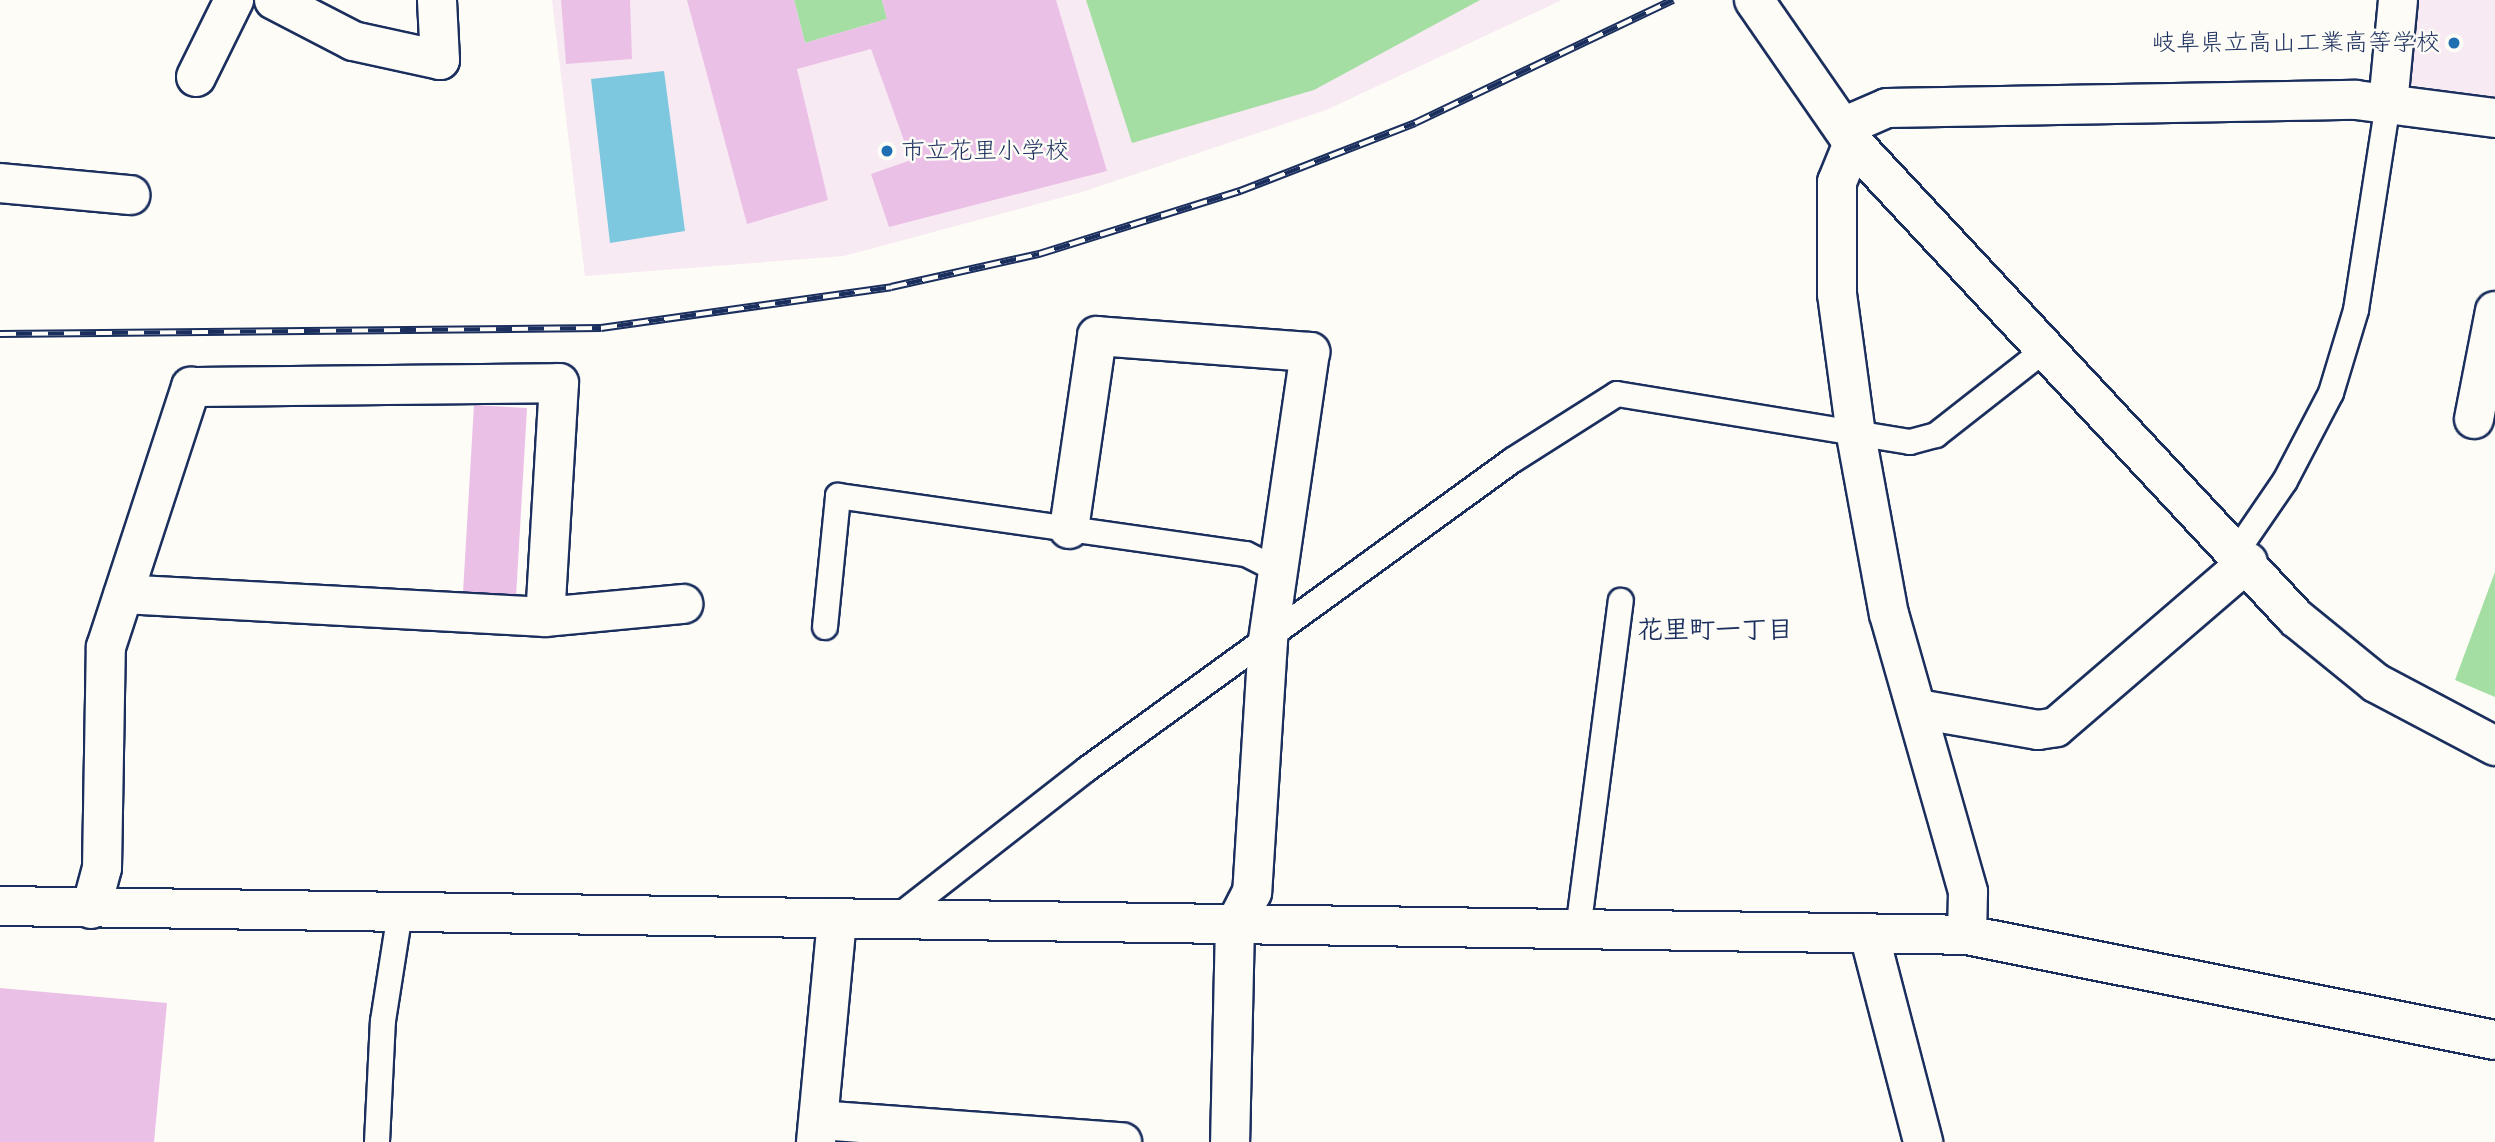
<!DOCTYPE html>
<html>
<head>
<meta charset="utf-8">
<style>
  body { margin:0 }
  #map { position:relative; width:2495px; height:1142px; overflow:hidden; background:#fdfcf7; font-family:Sriracha,"Klee One",sans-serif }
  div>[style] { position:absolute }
  .built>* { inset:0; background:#f8eaf2 }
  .green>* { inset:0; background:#a4dea3 }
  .water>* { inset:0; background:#7ec8df }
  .building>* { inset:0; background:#ebc0e7 }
  .roads { filter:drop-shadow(2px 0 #1b2f5e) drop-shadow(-2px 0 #1b2f5e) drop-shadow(0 2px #1b2f5e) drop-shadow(0 -2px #1b2f5e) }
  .service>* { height:24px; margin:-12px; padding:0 12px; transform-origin:12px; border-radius:12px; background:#fdfcf7 }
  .minor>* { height:38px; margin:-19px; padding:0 19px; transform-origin:19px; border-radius:19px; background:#fdfcf7 }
  .rail>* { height:8px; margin-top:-4px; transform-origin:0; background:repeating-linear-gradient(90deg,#fdfcf7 0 16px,#1b2f5e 0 32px); box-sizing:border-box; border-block:2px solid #1b2f5e }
  .dots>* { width:19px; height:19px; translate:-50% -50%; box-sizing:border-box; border:4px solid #fdfcf7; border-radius:50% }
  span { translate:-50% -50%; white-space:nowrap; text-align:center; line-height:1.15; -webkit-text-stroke:5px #fdfcf7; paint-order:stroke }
  .poi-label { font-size:24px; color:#1b2f5e }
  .right { translate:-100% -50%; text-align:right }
  .left { translate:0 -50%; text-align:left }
  .neighbourhood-label { font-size:26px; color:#1b2f5e; font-weight:700 }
</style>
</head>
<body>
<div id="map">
  <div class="built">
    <i style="clip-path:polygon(552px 0,1562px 0,1326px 110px,1082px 192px,844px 256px,585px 276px)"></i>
    <i style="clip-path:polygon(2417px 0,2495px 0,2495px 98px,2410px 85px)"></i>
  </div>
  <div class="green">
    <i style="clip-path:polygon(794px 0,882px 0,887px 19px,805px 43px)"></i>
    <i style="clip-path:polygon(1086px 0,1480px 0,1314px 90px,1132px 143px)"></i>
    <i style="clip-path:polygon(2495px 572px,2495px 697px,2455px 680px)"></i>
  </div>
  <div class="water">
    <i style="clip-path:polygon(664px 71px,685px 231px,610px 243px,591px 79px)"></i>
  </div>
  <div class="building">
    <i style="clip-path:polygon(561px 0,630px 0,632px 59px,566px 64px)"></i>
    <i style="clip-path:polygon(687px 0,794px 0,805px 43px,887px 19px,882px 0,1056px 0,1107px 171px,889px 227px,871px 174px,911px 160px,871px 49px,797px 69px,828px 200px,747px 224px)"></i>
    <i style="clip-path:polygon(474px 405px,527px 408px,516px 597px,463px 593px)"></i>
    <i style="clip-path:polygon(0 988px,167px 1003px,154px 1142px,0 1142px)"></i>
  </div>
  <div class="roads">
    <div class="service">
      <i style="left:2237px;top:551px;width:85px;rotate:-55.6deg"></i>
      <i style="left:2285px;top:481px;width:99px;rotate:-62.4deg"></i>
      <i style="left:2331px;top:393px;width:87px;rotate:-73.2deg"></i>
      <i style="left:2356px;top:310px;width:208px;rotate:-81.2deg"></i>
      <i style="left:825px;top:627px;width:132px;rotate:-84.3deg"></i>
      <i style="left:838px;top:496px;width:412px;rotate:8.1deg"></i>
      <i style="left:1246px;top:554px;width:36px;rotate:27deg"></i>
      <i style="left:895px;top:919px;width:244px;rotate:-38deg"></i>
      <i style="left:1087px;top:769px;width:526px;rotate:-35.96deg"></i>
      <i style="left:1513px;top:460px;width:123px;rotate:-32.4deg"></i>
      <i style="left:1617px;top:394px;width:297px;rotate:9.3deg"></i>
      <i style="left:1910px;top:442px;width:27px;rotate:-15deg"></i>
      <i style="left:1936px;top:435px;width:141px;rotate:-38.1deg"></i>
      <i style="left:1578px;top:930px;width:332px;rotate:-82.6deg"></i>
      <i style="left:377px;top:1142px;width:121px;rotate:-87.2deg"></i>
      <i style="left:383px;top:1021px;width:109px;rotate:-81.1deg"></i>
    </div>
    <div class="minor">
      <i style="left:274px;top:0;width:89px;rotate:27.4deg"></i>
      <i style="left:353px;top:41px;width:89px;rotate:12.3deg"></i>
      <i style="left:440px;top:60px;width:60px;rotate:-92.9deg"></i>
      <i style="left:1754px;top:0;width:174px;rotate:55.3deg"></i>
      <i style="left:1853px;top:143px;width:650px;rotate:47deg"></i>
      <i style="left:2296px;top:618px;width:103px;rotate:39.1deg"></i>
      <i style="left:2376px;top:683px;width:135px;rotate:27.9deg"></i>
      <i style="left:196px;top:77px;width:86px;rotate:-63.7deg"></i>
      <i style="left:2388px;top:104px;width:104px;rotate:-84.5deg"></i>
      <i style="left:1843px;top:127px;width:48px;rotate:-23.4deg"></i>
      <i style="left:1887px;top:108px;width:469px;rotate:-1deg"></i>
      <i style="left:2356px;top:100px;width:140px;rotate:7.4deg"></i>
      <i style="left:1853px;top:143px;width:42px;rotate:112.3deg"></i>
      <i style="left:1837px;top:182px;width:112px;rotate:90deg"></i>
      <i style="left:1837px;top:294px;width:142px;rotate:82.3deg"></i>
      <i style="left:1856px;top:435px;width:182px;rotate:79.6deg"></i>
      <i style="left:1889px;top:614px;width:289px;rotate:74.1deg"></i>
      <i style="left:1968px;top:892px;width:43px;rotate:91.3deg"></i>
      <i style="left:0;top:183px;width:131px;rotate:5.3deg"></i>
      <i style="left:2474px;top:419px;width:110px;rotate:-79deg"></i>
      <i style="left:1069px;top:529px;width:195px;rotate:-81.7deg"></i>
      <i style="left:1097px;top:336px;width:214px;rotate:4.3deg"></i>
      <i style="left:1310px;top:352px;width:292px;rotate:98.3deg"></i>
      <i style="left:1268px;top:641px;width:252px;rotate:93.6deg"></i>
      <i style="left:1252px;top:892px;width:37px;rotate:117deg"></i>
      <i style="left:1235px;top:925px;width:217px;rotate:91.3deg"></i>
      <i style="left:545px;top:617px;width:139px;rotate:-5.4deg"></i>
      <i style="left:1918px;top:709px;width:122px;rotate:9.9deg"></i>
      <i style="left:2038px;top:730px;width:18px;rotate:-9deg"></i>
      <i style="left:2056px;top:727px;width:253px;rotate:-40.7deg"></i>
      <i style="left:0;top:906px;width:1967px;rotate:0.84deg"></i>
      <i style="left:1967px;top:935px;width:538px;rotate:11.25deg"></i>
      <i style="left:91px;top:909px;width:42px;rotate:-75deg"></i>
      <i style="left:102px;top:868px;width:221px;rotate:-89deg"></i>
      <i style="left:106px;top:647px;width:274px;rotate:-71.9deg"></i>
      <i style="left:191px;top:387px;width:368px;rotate:-0.6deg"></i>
      <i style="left:559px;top:383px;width:234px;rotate:93.4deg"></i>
      <i style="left:545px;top:617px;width:422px;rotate:-176.9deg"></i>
      <i style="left:1869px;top:934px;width:215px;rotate:75.4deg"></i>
      <i style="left:819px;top:1120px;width:304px;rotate:4.2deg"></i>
      <i style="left:816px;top:1142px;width:224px;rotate:-84.6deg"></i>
    </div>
  </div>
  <div class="rail">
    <i style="left:0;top:334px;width:601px;rotate:-0.57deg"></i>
    <i style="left:601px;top:328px;width:293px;rotate:-8deg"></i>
    <i style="left:891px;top:287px;width:152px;rotate:-12.6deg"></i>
    <i style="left:1039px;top:254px;width:211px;rotate:-17.4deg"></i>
    <i style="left:1240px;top:191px;width:188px;rotate:-21.2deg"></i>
    <i style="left:1415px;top:123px;width:286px;rotate:-25.5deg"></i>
  </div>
  <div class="dots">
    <i style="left:2454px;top:43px;background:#1f6fb2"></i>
    <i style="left:887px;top:151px;background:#1f6fb2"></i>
  </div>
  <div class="poi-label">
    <span class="right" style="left:2440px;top:43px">岐阜県立高山工業高等学校</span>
    <span class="left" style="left:901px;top:151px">市立花里小学校</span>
  </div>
  <div class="neighbourhood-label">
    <span style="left:1715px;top:630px">花里町一丁目</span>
  </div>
</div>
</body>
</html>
